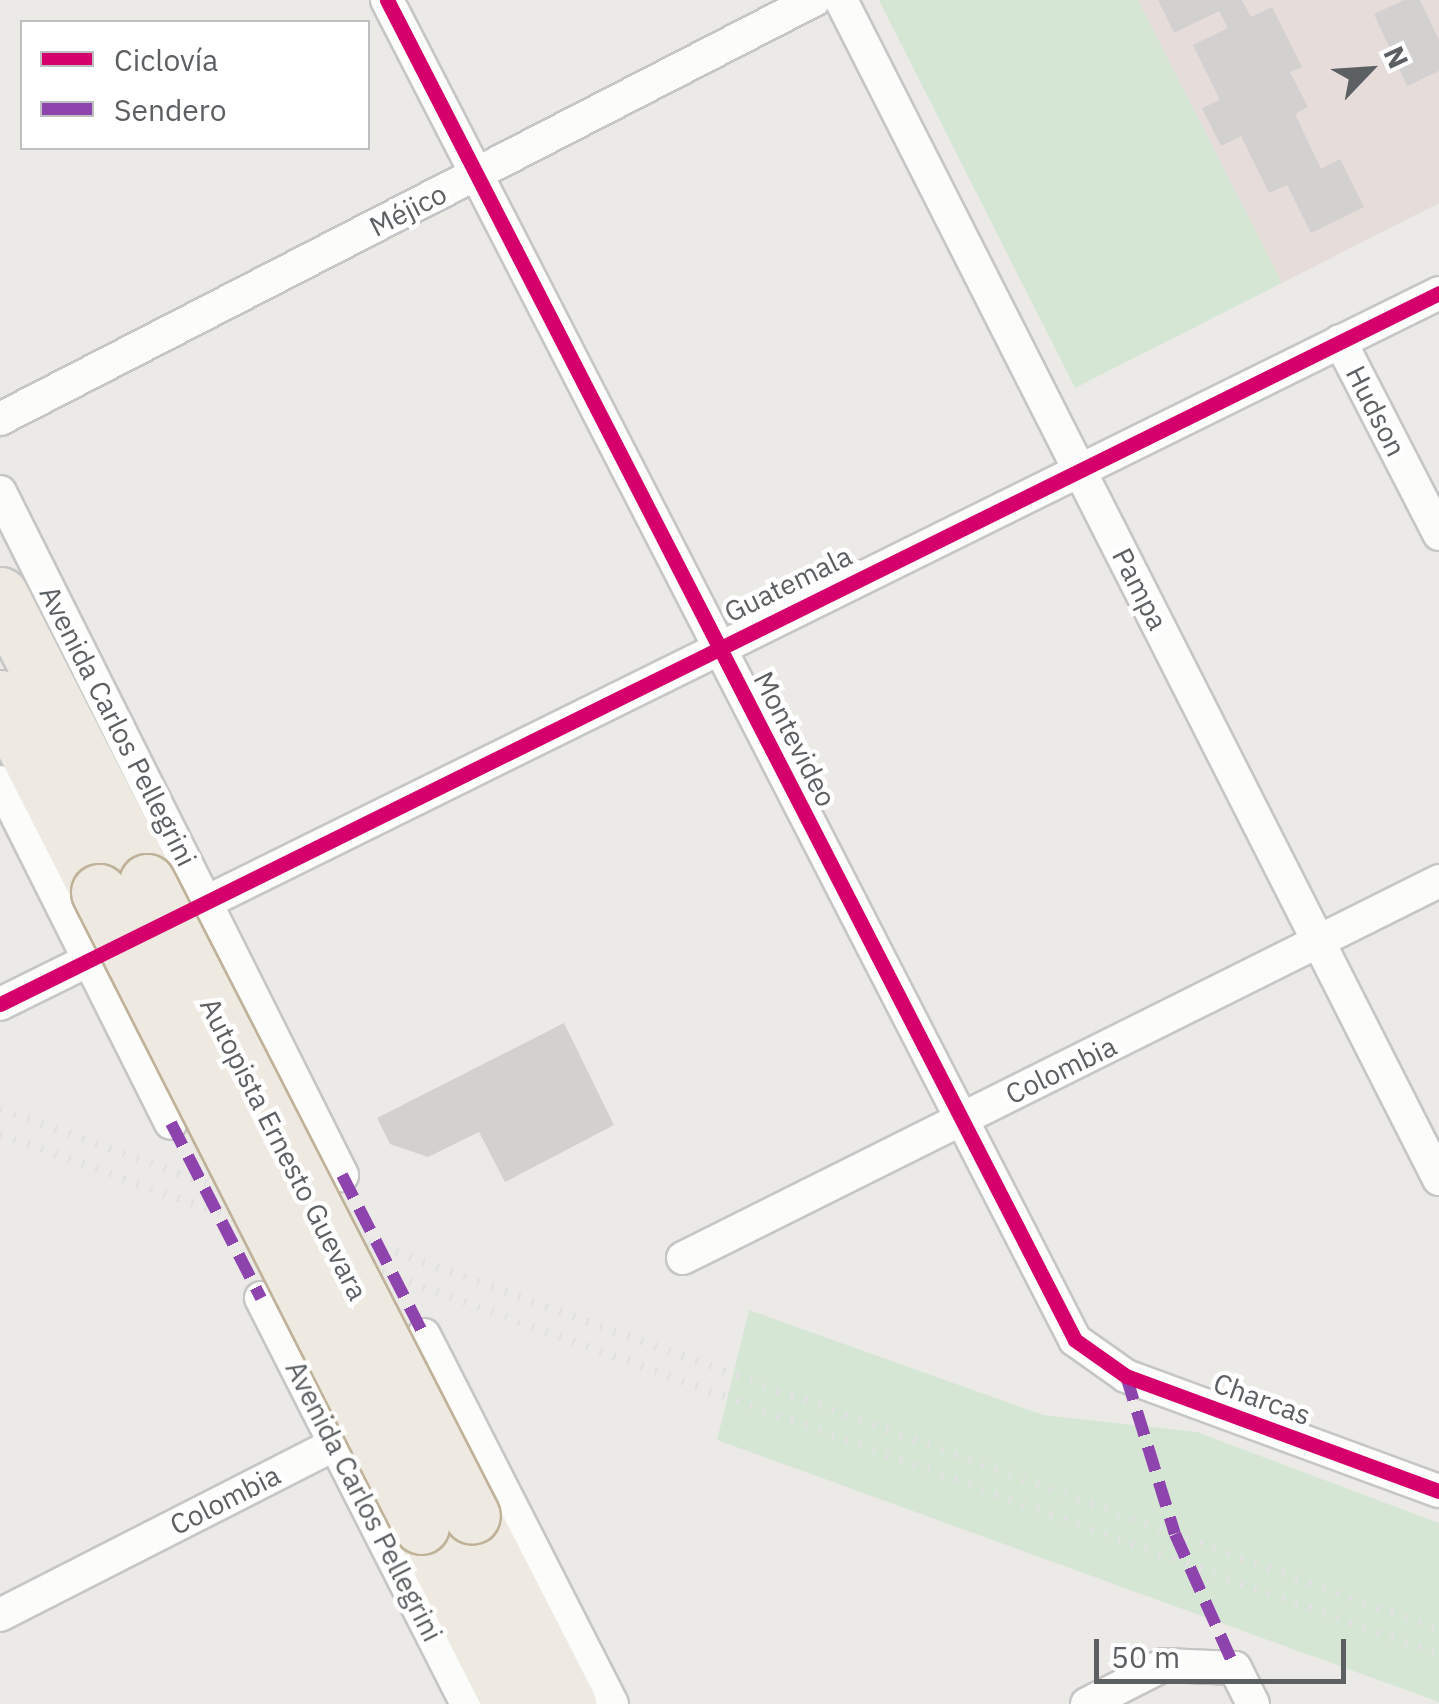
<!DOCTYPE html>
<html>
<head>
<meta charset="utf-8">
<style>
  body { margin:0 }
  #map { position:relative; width:1439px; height:1704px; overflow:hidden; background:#ebeae7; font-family:"IBM Plex Sans",sans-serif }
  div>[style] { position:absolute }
  .medical>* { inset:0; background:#e6dcda }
  .green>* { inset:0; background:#d6e6d4 }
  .building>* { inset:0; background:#d2d1cf }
  .roads { filter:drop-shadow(2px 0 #c6c6c6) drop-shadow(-2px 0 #c6c6c6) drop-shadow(0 2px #c6c6c6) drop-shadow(0 -2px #c6c6c6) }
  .street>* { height:32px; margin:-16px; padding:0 16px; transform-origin:16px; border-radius:16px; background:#fcfcfb }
  .highway>* { height:55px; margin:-27.5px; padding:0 27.5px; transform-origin:27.5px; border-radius:27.5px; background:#eeeae2 }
  .rail>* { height:8px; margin-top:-4px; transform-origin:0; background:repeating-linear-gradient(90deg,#e2e2e2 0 2.5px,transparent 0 14.5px) }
  .bridges { filter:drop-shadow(2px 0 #bfb298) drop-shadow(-2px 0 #bfb298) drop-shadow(0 2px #bfb298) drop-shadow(0 -2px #bfb298) }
  .highway-bridge>* { height:55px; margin:-27.5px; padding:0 27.5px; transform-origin:27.5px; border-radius:27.5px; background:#eeeae2 }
  .quiet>* { height:12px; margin-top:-6px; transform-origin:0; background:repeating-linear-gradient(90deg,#8e44ad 0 25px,transparent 0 37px) }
  .cycleway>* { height:15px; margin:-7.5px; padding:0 7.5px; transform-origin:7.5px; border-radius:7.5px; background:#d6006c }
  span { translate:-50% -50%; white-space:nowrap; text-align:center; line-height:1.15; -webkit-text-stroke:9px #fff; paint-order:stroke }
  .street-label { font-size:28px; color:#5c6063 }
  .legend { position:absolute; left:20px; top:20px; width:350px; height:130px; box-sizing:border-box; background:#fff; border:2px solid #bebfc1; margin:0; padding:12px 18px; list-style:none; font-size:30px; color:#5c6063 }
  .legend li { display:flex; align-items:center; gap:20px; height:50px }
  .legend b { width:50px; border:2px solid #bebfc1 }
  .north { position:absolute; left:1319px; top:20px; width:100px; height:100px; -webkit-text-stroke:8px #fff; paint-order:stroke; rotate:65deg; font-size:28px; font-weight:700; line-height:40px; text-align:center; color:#5c6063 }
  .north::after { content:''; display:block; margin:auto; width:35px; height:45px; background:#5c6063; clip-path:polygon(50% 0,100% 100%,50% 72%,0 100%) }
  .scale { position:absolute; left:1094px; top:1639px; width:252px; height:45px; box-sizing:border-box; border:5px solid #5c6063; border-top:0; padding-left:12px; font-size:30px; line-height:35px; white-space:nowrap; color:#5c6063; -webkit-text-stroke:8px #fff; paint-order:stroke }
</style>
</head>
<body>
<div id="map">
  <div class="medical">
    <i style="clip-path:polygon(1138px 0,1439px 0,1439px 203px,1282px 283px)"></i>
  </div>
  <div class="green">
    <i style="clip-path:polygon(879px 0,1138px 0,1282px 283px,1075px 388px)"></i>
    <i style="clip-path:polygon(749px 1310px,1043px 1415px,1197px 1432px,1439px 1523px,1439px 1702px,717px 1440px)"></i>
  </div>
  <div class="building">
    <i style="clip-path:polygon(1158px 0,1242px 0,1251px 17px,1272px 7px,1302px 67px,1290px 72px,1308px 107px,1295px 114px,1321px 169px,1340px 159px,1364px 207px,1311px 233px,1287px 185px,1269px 193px,1241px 136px,1221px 146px,1202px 108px,1220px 100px,1193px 45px,1228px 28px,1219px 11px,1174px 33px)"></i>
    <i style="clip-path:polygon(1404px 0,1420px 0,1439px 40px,1439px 71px,1407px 86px,1374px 14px)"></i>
    <i style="clip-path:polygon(564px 1023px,614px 1125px,505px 1182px,479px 1132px,428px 1157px,390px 1144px,377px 1118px)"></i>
  </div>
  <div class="roads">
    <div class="street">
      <i style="left:387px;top:0;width:1506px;rotate:62.82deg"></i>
      <i style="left:1075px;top:1340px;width:62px;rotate:35.2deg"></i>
      <i style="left:1126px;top:1376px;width:333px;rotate:20.2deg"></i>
      <i style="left:841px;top:0;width:1322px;rotate:63.11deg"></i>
      <i style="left:1340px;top:341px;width:217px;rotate:62.8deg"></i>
      <i style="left:0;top:419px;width:916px;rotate:-27.24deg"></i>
      <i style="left:0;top:492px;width:764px;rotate:63.4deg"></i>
      <i style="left:0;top:782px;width:381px;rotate:63.4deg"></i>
      <i style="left:0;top:1004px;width:1605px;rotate:-26.29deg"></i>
      <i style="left:683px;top:1258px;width:845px;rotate:-26.5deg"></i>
      <i style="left:261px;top:1298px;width:455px;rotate:63.1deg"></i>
      <i style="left:424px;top:1335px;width:414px;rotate:63deg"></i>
      <i style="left:0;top:1615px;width:504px;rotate:-27.02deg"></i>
      <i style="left:1087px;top:1704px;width:86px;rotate:-26.9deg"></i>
      <i style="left:1164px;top:1665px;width:71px;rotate:2.4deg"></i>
      <i style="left:1235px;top:1668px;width:40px;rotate:63.4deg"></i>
    </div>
    <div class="highway">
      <i style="left:0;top:595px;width:322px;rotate:62.9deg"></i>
      <i style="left:0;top:698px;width:218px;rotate:63deg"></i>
      <i style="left:472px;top:1516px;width:211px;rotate:62.9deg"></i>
      <i style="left:421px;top:1526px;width:199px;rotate:63.2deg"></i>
    </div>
  </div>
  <div class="rail">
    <i style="left:0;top:1109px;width:1530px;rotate:19.9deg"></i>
    <i style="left:0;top:1134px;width:1530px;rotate:19.9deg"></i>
  </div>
  <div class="bridges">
    <div class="highway-bridge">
      <i style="left:147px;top:882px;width:712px;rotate:62.86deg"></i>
      <i style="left:99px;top:892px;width:711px;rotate:63.07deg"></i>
    </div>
  </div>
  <div class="quiet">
    <i style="left:171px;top:1123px;width:197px;rotate:62.8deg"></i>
    <i style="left:342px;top:1175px;width:180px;rotate:62.9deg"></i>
    <i style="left:1126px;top:1376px;width:165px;rotate:72.8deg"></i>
    <i style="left:1175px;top:1534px;width:147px;rotate:65.9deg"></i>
  </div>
  <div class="cycleway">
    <i style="left:387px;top:0;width:1506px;rotate:62.82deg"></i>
    <i style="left:1075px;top:1340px;width:62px;rotate:35.2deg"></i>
    <i style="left:1126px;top:1376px;width:333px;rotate:20.2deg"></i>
    <i style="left:0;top:1004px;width:1605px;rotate:-26.29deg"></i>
  </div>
  <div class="street-label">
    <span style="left:408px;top:210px;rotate:-27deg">Méjico</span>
    <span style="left:1376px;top:411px;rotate:63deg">Hudson</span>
    <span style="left:788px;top:584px;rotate:-26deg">Guatemala</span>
    <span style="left:1140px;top:589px;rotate:63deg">Pampa</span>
    <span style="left:118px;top:726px;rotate:63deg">Avenida Carlos Pellegrini</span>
    <span style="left:795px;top:739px;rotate:63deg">Montevideo</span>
    <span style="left:1061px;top:1070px;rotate:-26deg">Colombia</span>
    <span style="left:284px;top:1149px;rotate:63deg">Autopista Ernesto Guevara</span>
    <span style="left:1262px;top:1399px;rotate:20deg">Charcas</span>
    <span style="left:225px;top:1500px;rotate:-27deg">Colombia</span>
    <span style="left:364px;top:1501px;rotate:63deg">Avenida Carlos Pellegrini</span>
  </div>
  <ul class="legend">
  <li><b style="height:12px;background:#d6006c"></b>Ciclovía</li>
  <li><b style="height:12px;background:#8e44ad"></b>Sendero</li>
  </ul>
  <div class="north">N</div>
  <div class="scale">50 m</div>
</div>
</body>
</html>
